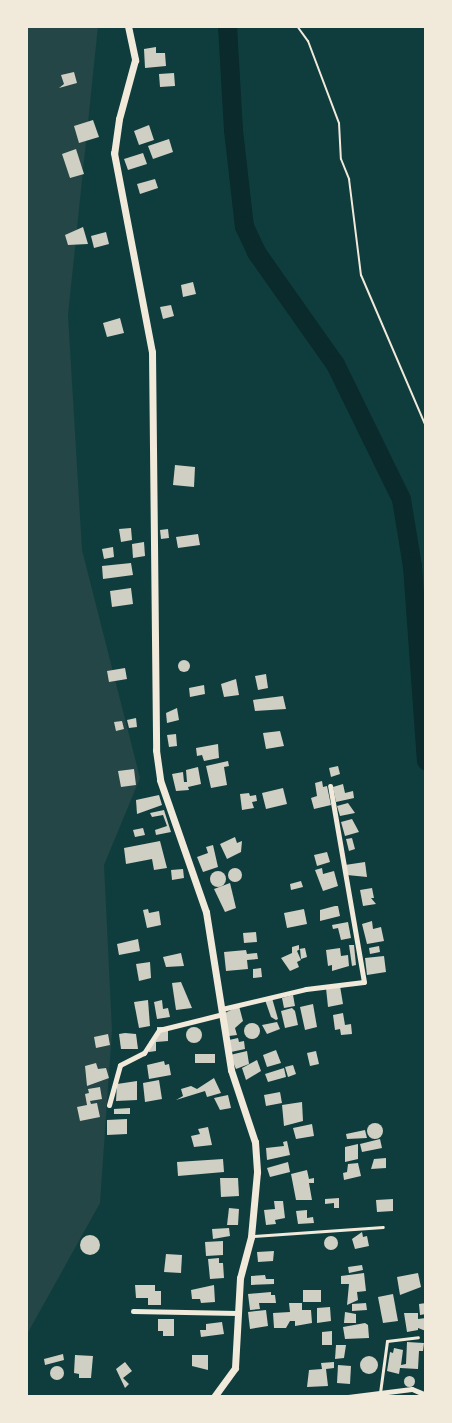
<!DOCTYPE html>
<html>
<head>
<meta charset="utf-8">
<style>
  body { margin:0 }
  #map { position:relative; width:452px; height:1423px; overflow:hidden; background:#0f3d3e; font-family:Overpass,sans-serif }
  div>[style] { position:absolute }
  .green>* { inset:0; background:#244646 }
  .river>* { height:19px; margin:-9.5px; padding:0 9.5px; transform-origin:9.5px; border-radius:9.5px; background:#0a2a2b }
  .building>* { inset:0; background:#cfcfc3 }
  .round { border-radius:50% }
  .path>* { height:2px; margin:-1px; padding:0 1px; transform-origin:1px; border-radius:1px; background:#f1e9da }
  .service>* { height:2.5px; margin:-1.25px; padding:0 1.25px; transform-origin:1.25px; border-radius:1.25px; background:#f1e9da }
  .minor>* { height:5px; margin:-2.5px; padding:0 2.5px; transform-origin:2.5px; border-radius:2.5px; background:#f1e9da }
  .tertiary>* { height:7px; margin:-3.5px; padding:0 3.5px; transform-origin:3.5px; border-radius:3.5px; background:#f1e9da }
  span { translate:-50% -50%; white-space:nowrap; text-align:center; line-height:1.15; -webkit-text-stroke:5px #f1e9da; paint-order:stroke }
  .frame { position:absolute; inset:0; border:28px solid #f1e9da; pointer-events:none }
</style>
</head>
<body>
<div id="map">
  <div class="green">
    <i style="clip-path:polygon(26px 26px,98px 26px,68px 315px,82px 550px,140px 778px,104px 865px,112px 1030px,100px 1203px,26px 1336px)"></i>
  </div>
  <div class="river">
    <i style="left:227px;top:26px;width:104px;rotate:86.7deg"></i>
    <i style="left:233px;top:130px;width:97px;rotate:83.5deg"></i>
    <i style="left:244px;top:226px;width:29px;rotate:65deg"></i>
    <i style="left:256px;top:252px;width:137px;rotate:54.8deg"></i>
    <i style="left:335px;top:364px;width:150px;rotate:63.9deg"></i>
    <i style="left:401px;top:499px;width:68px;rotate:80.7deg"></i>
    <i style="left:412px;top:566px;width:195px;rotate:85.9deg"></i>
  </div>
  <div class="building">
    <i style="clip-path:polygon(156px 47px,156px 53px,165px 53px,166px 66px,145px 68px,144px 49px)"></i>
    <i style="clip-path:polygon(74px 72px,77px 83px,59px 88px,64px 84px,61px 75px)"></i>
    <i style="clip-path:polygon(174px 73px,175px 86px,160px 87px,159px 74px)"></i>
    <i style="clip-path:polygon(93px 120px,99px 137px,79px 143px,74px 126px)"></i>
    <i style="clip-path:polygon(149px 125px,154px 140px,139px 145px,134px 131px)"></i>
    <i style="clip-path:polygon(169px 139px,173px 152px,153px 159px,148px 146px)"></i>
    <i style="clip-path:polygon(76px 149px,84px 174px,70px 178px,62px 154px)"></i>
    <i style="clip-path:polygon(143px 153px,147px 164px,128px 170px,124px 159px)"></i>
    <i style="clip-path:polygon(155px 179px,158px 188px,140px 194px,137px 184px)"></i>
    <i style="clip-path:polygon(83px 227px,88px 244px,68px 245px,65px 235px)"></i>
    <i style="clip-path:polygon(106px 232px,109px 244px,94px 248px,91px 236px)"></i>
    <i style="clip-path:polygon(193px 282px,196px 294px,183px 297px,181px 285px)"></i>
    <i style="clip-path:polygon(171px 305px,174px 316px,163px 319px,160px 307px)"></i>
    <i style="clip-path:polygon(120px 318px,124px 333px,107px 337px,103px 323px)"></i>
    <i style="clip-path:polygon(175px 465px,195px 467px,194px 487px,173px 485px)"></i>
    <i style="clip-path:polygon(131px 528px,132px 540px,121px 542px,119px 529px)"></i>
    <i style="clip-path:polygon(168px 529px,169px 538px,161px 539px,160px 530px)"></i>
    <i style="clip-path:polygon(198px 534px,200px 545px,178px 548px,176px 537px)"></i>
    <i style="clip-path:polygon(144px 542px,145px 556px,133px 558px,132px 544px)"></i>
    <i style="clip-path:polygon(113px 547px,114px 557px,104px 559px,102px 549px)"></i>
    <i style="clip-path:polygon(131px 563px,133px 575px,103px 579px,102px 566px)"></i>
    <i style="clip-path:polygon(131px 588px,133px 604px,112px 607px,110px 591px)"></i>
    <i class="round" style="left:178px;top:660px;width:12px;height:12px"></i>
    <i style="clip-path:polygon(125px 668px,127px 679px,109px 682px,107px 671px)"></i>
    <i style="clip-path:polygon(266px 674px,268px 688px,258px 690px,255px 676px)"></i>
    <i style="clip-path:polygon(236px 679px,239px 695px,224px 697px,221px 684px)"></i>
    <i style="clip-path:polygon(204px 685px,205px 694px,190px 697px,189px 688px)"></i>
    <i style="clip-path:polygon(283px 696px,286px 709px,255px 711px,253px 700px)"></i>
    <i style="clip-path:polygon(177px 708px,179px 720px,167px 723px,166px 713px)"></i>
    <i style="clip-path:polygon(136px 718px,137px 727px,129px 728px,127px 720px)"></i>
    <i style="clip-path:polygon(122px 721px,124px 729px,116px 731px,114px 722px)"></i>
    <i style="clip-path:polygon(280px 731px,284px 746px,266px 749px,263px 733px)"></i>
    <i style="clip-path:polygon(176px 734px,177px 746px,169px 747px,167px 735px)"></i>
    <i style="clip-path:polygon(218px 744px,219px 758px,204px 761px,202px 755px,197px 756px,196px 748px)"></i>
    <i style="clip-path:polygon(228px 761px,229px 766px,224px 767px,227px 785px,211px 788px,206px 766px)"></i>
    <i style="clip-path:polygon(338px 766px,340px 774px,331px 777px,329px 768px)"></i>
    <i style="clip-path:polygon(198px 767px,201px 784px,188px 787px,189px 790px,176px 791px,172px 774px,183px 772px,184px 782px,187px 782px,186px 770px)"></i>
    <i style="clip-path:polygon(134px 769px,136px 785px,121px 787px,118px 771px)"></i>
    <i style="clip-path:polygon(322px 781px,323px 787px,327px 786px,331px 805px,314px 809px,311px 798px,317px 796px,315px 783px)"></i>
    <i style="clip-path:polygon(343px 784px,345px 793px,353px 791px,354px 798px,336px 802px,333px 787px)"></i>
    <i style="clip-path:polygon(283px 788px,287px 804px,266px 809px,262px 793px)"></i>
    <i style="clip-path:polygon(249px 793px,250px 796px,256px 795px,257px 801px,252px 802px,254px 808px,242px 810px,240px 794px)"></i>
    <i style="clip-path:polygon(159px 795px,162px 805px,137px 814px,136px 800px)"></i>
    <i style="clip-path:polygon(348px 803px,355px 813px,340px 816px,337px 806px)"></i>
    <i style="clip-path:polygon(164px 810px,171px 832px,156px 835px,155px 830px,167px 826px,163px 815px,152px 817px,150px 813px)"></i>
    <i style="clip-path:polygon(352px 819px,359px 832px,345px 836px,341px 822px)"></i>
    <i style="clip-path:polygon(143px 828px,145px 835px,135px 837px,133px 830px)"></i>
    <i style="clip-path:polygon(235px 837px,237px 843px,242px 841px,241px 852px,227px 859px,220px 844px)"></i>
    <i style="clip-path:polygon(352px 838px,355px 849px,349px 851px,346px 839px)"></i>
    <i style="clip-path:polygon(160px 841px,167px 868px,154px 870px,152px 859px,126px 864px,124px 848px)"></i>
    <i style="clip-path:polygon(213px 845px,218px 867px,203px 872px,197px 857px,208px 853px,206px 847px)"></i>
    <i style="clip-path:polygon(327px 852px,330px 862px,317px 866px,314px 855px)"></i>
    <i style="clip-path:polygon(365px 862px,367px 877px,347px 875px,345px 865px)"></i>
    <i style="clip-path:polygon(322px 868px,323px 874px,334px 871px,338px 886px,323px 891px,315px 870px)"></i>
    <i class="round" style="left:228px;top:868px;width:14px;height:14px"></i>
    <i style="clip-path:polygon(183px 869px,184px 878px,172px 880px,171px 870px)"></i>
    <i class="round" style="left:210px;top:871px;width:16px;height:16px"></i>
    <i style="clip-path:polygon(301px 881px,303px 887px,291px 890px,290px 884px)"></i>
    <i style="clip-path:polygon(230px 883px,236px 908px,225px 912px,214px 889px)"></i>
    <i style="clip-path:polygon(372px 888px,374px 898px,371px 898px,376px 904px,363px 906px,360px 890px)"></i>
    <i style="clip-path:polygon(335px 906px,338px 906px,340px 916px,320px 921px,320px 910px)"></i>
    <i style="clip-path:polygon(148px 909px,149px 913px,159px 911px,161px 925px,147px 928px,143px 910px)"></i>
    <i style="clip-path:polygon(304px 909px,307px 924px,287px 928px,284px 913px)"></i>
    <i style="clip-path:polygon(372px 921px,373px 929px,381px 927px,384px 941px,367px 944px,362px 924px)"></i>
    <i style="clip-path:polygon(348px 922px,351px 938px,341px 940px,338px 928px,333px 929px,332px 925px)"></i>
    <i style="clip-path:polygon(256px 932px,257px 942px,244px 943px,243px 933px)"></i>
    <i style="clip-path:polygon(138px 939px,140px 951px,119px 955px,117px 944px)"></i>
    <i style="clip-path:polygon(299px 945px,299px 949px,305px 948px,307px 957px,301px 959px,300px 949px,297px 951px,301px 960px,297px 962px,299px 967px,290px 971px,281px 958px,292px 953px,292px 947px)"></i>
    <i style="clip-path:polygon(349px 945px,354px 945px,356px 965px,352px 966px)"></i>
    <i style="clip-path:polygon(379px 946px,380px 952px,370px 954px,369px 948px)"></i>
    <i style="clip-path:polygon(340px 948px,341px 956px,348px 955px,349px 966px,332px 971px,332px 965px,328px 966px,326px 950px)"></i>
    <i style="clip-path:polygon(246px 950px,247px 954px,257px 953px,258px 959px,247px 960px,248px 969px,226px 971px,224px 952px)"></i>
    <i style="clip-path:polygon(181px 953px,184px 966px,166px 967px,163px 957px)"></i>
    <i style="clip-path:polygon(384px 956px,386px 972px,367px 975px,365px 958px)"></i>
    <i style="clip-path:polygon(150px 962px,151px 978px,139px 981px,136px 964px)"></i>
    <i style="clip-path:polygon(261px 968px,262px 977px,253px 978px,253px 969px)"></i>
    <i style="clip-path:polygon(181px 982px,192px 1008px,176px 1010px,172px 983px)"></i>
    <i style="clip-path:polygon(340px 986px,343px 1004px,328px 1007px,326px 988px)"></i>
    <i style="clip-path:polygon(293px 995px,295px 1006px,284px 1008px,282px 998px)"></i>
    <i style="clip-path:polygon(272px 998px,278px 1019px,276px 1020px,271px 1017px,265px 1000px)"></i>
    <i style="clip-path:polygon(148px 1000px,150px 1026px,139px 1028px,134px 1002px)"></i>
    <i style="clip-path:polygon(162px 1000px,163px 1009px,168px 1008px,170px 1017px,157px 1019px,154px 1002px)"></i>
    <i style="clip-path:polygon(313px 1004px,317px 1027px,305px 1030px,300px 1007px)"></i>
    <i style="clip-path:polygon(239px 1006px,243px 1021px,235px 1028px,237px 1035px,229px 1036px,223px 1014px)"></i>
    <i style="clip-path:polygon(292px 1008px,295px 1011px,298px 1025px,285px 1028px,281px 1011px)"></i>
    <i style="clip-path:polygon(343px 1013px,345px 1025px,351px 1024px,352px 1034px,341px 1035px,340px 1029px,335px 1030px,333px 1015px)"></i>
    <i style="clip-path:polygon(277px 1022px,280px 1029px,267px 1034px,262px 1025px)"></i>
    <i class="round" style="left:244px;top:1023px;width:16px;height:16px"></i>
    <i style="clip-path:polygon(157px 1027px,168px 1027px,168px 1041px,156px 1042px,156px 1051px,149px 1052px,149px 1042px,157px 1036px)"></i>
    <i class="round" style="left:186px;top:1027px;width:16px;height:16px"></i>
    <i style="clip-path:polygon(125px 1033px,136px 1034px,138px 1049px,121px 1049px,119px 1034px)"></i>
    <i style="clip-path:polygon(108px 1034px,110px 1045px,96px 1048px,94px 1037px)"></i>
    <i style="clip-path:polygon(238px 1038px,239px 1042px,244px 1041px,245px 1049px,231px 1052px,229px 1040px)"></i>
    <i style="clip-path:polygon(276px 1050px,281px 1063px,267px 1067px,263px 1055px)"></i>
    <i style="clip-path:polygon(247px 1051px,249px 1064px,236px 1069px,230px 1055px)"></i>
    <i style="clip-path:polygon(316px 1051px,319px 1064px,310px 1066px,307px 1053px)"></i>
    <i style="clip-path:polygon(195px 1054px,215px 1054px,215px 1063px,195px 1063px)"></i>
    <i style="clip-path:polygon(257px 1060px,261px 1071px,246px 1080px,242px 1068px)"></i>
    <i style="clip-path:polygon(164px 1061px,165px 1065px,169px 1064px,171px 1075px,149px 1079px,147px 1065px)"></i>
    <i style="clip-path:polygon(96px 1063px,98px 1069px,106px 1068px,109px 1078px,87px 1086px,85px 1066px)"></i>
    <i style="clip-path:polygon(293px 1065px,296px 1074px,288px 1077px,285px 1067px)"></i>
    <i style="clip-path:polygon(284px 1068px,286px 1077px,268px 1082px,265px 1074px)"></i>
    <i style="clip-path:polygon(214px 1078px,221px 1093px,207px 1097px,205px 1091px,176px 1100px,183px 1096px,181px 1089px,191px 1086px,197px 1089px)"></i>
    <i style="clip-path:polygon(159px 1080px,162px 1099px,145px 1102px,143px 1083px)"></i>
    <i style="clip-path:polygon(137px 1081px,137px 1100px,116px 1101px,117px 1084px)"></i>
    <i style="clip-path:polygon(100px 1087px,102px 1099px,90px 1101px,91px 1104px,97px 1103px,100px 1117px,80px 1121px,77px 1107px,87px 1105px,85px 1094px,89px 1093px,88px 1089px)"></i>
    <i style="clip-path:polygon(280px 1092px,282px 1103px,266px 1106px,264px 1095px)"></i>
    <i style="clip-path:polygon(228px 1095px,231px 1108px,220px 1110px,214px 1098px)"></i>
    <i style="clip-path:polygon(302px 1102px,303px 1121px,284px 1126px,282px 1105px)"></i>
    <i style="clip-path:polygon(130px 1108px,130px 1114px,114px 1114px,114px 1109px)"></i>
    <i style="clip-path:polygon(127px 1119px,127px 1134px,107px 1135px,107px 1120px)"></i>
    <i class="round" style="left:367px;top:1123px;width:16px;height:16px"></i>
    <i style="clip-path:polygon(312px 1124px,314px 1136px,296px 1139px,293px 1128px)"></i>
    <i style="clip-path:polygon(208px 1127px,212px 1145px,194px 1147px,191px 1136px,200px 1134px,198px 1129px)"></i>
    <i style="clip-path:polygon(365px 1130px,367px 1138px,347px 1139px,346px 1134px)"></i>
    <i style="clip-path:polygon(380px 1139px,382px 1148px,362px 1152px,360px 1144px)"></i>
    <i style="clip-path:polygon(287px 1141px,290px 1155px,267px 1160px,266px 1148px,284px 1146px,283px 1142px)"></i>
    <i style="clip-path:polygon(358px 1144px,358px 1159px,345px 1162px,345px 1147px)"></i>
    <i style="clip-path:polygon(386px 1158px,386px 1168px,371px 1169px,374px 1159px)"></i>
    <i style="clip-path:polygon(223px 1159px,224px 1172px,178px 1176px,177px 1162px)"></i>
    <i style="clip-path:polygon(288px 1162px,290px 1172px,270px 1177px,267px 1168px)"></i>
    <i style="clip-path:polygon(358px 1163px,361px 1176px,344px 1180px,343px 1173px,347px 1172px,348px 1164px)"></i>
    <i style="clip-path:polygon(307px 1170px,309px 1179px,314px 1178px,314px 1183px,309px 1183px,312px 1200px,296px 1200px,291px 1174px)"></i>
    <i style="clip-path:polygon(220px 1178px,238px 1178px,239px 1196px,221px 1197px)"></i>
    <i style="clip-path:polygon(339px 1198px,339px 1208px,334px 1208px,334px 1203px,325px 1204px,325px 1199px)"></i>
    <i style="clip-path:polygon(393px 1199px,393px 1211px,377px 1212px,376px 1200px)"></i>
    <i style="clip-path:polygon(274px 1201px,283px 1201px,285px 1218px,275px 1220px,276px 1224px,266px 1225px,264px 1210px,275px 1209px)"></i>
    <i style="clip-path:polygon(229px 1208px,239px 1209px,238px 1225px,227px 1225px)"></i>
    <i style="clip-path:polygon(307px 1210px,307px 1218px,313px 1217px,314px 1223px,298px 1224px,296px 1211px)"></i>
    <i style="clip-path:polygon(229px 1228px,230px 1236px,213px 1239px,212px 1229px)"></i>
    <i style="clip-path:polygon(362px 1232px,363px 1237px,367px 1236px,369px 1246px,355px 1249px,352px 1239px)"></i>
    <i class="round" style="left:80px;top:1235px;width:20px;height:20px"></i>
    <i class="round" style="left:324px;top:1236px;width:14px;height:14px"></i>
    <i style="clip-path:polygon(223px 1241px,223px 1255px,206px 1256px,205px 1242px)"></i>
    <i style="clip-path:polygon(274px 1251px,273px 1261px,258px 1262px,257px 1252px)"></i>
    <i style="clip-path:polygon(166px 1254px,182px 1255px,181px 1273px,164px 1272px)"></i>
    <i style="clip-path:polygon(219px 1258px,219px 1263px,223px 1263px,224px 1278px,210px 1279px,208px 1259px)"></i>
    <i style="clip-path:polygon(362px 1265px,363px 1270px,349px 1273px,348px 1267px)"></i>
    <i style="clip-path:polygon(364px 1273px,366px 1291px,357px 1292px,358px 1300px,347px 1305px,349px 1284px,341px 1284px,341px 1276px)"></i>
    <i style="clip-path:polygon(418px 1273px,421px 1287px,400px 1295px,397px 1277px)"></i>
    <i style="clip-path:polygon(265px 1275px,266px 1279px,274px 1279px,274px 1284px,251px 1285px,251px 1276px)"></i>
    <i style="clip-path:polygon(135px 1285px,155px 1285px,155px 1291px,161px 1291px,161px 1305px,148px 1305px,148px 1298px,136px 1298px)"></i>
    <i style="clip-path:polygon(214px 1285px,215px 1302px,201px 1303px,200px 1299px,192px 1299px,191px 1290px)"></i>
    <i style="clip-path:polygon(303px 1290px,321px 1290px,321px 1302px,303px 1302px)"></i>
    <i style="clip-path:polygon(271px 1292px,271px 1295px,275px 1295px,276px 1303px,259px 1303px,260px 1309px,250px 1310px,248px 1294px)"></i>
    <i style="clip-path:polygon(393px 1294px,398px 1321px,383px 1323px,378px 1297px)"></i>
    <i style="clip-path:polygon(289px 1303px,302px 1303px,302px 1310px,311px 1310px,312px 1323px,295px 1326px,295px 1321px,290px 1321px,286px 1328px,274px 1328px,273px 1313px,290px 1312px)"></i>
    <i style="clip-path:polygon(366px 1303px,367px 1310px,352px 1311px,352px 1304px)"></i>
    <i style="clip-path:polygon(426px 1303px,426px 1314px,420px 1315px,419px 1304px)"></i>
    <i style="clip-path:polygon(330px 1307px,331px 1321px,317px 1323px,317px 1308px)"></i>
    <i style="clip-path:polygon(266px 1310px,268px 1326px,250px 1329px,248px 1312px)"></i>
    <i style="clip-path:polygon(345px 1312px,356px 1314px,356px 1323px,344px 1323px)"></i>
    <i style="clip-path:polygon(404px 1313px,418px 1313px,418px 1319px,426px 1318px,426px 1331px,418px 1328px,418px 1330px,407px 1332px)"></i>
    <i style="clip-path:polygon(158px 1319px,174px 1319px,174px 1336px,163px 1336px,163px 1331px,158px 1331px)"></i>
    <i style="clip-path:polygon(222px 1322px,224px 1334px,201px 1337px,200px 1330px,206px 1330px,206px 1324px)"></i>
    <i style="clip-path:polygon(365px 1323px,368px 1325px,369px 1338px,345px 1339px,343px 1327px)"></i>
    <i style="clip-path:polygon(332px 1331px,332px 1345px,322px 1345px,322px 1332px)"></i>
    <i style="clip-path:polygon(407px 1342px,424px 1343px,423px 1351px,419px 1351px,418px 1369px,400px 1368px,399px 1374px,387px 1371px,390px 1352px,393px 1353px,394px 1348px,403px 1350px,401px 1365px,406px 1364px)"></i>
    <i style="clip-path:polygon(336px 1345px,346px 1345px,344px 1358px,335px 1359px)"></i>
    <i style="clip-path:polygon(63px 1354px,64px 1360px,45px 1365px,44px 1359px)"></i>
    <i style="clip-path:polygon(75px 1355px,93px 1356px,91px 1378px,79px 1378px,79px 1374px,74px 1373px)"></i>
    <i style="clip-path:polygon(192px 1355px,208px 1355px,208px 1370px,192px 1366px)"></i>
    <i class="round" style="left:360px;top:1356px;width:18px;height:18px"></i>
    <i style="clip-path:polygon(125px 1362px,132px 1371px,123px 1378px,129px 1384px,125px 1388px,116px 1369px)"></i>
    <i style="clip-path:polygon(334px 1362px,334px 1368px,326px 1369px,328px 1386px,307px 1387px,309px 1370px,322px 1369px,321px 1363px)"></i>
    <i style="clip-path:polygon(338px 1365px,351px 1366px,350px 1384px,337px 1383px)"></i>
    <i class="round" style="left:50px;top:1366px;width:14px;height:14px"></i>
    <i class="round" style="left:403.5px;top:1375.5px;width:11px;height:11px"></i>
  </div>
  <div class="path">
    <i style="left:297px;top:26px;width:19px;rotate:54deg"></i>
    <i style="left:308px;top:41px;width:88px;rotate:69.3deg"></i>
    <i style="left:339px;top:123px;width:36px;rotate:87deg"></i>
    <i style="left:341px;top:159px;width:22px;rotate:68deg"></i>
    <i style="left:349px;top:179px;width:97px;rotate:82.9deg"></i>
    <i style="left:361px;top:275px;width:165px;rotate:66.8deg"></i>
  </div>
  <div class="service">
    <i style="left:252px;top:1236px;width:131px;rotate:-3.9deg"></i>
    <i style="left:380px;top:1393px;width:52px;rotate:-82.3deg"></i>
    <i style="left:387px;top:1341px;width:31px;rotate:-7deg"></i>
  </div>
  <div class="minor">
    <i style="left:222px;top:1009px;width:86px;rotate:-13.4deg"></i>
    <i style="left:306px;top:989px;width:58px;rotate:-6.9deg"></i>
    <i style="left:364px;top:982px;width:199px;rotate:-99.8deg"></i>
    <i style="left:109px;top:1105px;width:41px;rotate:-74.6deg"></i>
    <i style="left:120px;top:1065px;width:27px;rotate:-27deg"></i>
    <i style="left:144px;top:1053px;width:27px;rotate:-57deg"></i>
    <i style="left:159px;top:1030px;width:66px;rotate:-14deg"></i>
    <i style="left:133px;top:1311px;width:104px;rotate:1.1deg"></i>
    <i style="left:348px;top:1397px;width:64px;rotate:-7.1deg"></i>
    <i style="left:412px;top:1389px;width:15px;rotate:23deg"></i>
  </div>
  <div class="tertiary">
    <i style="left:128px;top:26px;width:35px;rotate:78deg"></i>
    <i style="left:135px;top:60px;width:61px;rotate:105.2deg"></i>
    <i style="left:119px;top:119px;width:34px;rotate:98deg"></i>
    <i style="left:114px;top:153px;width:203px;rotate:79.2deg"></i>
    <i style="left:152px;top:352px;width:398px;rotate:89.4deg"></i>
    <i style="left:156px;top:750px;width:30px;rotate:82deg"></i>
    <i style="left:160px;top:780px;width:140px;rotate:70.8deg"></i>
    <i style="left:206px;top:912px;width:160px;rotate:81deg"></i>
    <i style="left:231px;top:1070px;width:76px;rotate:71.6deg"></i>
    <i style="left:255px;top:1142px;width:30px;rotate:86deg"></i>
    <i style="left:257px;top:1172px;width:65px;rotate:95.3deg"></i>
    <i style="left:251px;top:1237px;width:42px;rotate:105deg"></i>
    <i style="left:240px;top:1278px;width:90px;rotate:93.2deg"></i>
    <i style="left:235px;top:1368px;width:36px;rotate:126deg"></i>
  </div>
  <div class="frame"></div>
</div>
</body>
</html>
